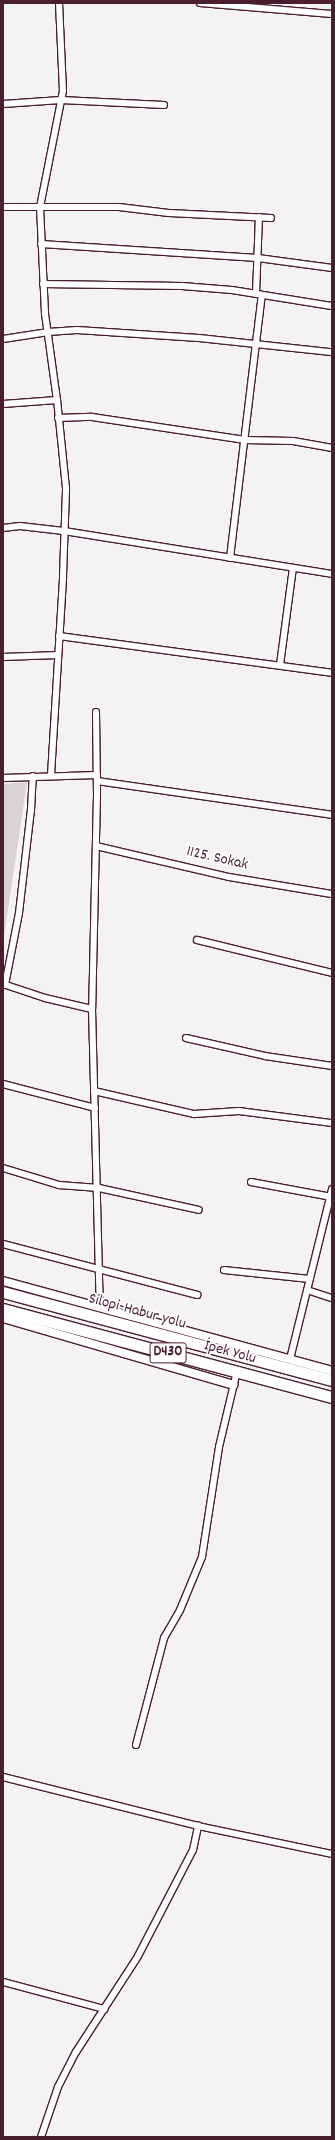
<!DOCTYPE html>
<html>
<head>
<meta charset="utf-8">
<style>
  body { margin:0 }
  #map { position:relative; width:335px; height:2140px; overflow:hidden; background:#f4f2f2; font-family:Dekko,sans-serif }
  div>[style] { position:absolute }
  .green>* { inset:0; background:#dbd2d5 }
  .roads { filter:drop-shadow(1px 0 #4a1f2b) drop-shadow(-1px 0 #4a1f2b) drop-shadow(0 1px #4a1f2b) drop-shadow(0 -1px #4a1f2b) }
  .minor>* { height:6px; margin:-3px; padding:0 3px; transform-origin:3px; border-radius:3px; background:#fff }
  .tertiary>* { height:8px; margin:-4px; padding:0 4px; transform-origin:4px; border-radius:4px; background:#fff }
  .trunk>* { height:11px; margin:-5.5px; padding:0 5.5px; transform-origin:5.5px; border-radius:5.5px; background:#fff }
  span { translate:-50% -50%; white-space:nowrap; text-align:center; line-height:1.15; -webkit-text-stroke:3.5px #fff; paint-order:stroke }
  .shield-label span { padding:1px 3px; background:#fff; border:1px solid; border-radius:3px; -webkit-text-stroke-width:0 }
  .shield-label { font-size:15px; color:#4a1f2b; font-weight:700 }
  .street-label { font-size:16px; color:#4a1f2b }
  .frame { position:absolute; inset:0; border:4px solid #4a1f2b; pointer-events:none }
</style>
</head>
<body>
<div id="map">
  <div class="green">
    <i style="clip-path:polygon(27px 782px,3px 943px,3px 784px)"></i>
  </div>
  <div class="roads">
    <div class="minor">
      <i style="left:200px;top:3px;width:132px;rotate:4.8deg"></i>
      <i style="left:3px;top:104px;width:58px;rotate:-3.9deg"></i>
      <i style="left:61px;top:100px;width:103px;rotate:2.8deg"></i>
      <i style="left:3px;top:207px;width:116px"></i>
      <i style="left:119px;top:207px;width:50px;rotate:6.8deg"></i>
      <i style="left:169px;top:213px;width:102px;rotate:2.8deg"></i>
      <i style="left:41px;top:244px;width:217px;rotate:3.7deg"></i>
      <i style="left:258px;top:258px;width:75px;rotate:7.7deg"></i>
      <i style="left:43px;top:284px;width:139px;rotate:0.8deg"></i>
      <i style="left:182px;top:286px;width:50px;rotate:4.6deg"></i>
      <i style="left:232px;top:290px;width:101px;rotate:9.1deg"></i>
      <i style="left:256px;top:294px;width:77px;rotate:-87.8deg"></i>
      <i style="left:3px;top:339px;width:46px;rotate:-8.8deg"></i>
      <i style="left:48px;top:332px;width:29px;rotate:-4deg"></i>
      <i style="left:77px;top:330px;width:122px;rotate:3.8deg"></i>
      <i style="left:199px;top:338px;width:133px;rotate:6.1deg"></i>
      <i style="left:3px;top:404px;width:54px;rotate:-4.2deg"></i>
      <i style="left:58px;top:418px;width:34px;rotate:-2deg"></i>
      <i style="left:92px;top:417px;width:155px;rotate:8.5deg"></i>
      <i style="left:245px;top:440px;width:48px;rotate:1.2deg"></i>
      <i style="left:293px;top:441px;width:40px;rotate:10deg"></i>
      <i style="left:3px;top:528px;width:17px;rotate:-7deg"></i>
      <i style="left:20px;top:526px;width:44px;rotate:6.5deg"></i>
      <i style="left:64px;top:531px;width:271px;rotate:9.1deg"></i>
      <i style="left:230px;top:558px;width:265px;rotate:-83.1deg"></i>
      <i style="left:59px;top:636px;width:275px;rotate:7.7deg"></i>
      <i style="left:3px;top:657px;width:55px;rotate:-2.1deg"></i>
      <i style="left:280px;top:665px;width:98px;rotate:-82.4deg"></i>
      <i style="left:96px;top:712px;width:83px;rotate:89.3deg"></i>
      <i style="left:97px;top:795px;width:214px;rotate:91.3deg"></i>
      <i style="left:92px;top:1009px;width:299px;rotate:88.5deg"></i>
      <i style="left:51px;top:775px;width:199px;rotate:-86.5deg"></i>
      <i style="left:63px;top:576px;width:88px;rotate:-88deg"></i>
      <i style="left:66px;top:488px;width:88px;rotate:-95.8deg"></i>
      <i style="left:57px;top:400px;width:88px;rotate:-97.9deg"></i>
      <i style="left:45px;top:313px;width:106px;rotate:-92.7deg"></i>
      <i style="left:40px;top:207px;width:118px;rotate:-78.8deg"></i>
      <i style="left:63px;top:91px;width:88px;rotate:-92.6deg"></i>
      <i style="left:3px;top:778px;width:94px;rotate:-1.8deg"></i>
      <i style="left:97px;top:781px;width:237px;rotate:8.2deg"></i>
      <i style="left:96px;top:846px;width:137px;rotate:13.1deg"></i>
      <i style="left:229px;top:877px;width:104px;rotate:9.4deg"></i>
      <i style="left:197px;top:940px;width:139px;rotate:13.7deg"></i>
      <i style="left:3px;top:984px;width:44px;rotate:18.4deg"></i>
      <i style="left:45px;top:998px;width:48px;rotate:13.2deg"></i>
      <i style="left:5px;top:985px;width:73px;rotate:-79deg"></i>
      <i style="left:19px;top:913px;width:104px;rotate:-83.4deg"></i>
      <i style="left:31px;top:810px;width:34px;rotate:-87deg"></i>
      <i style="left:186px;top:1038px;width:81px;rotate:12.8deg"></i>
      <i style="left:265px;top:1056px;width:68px;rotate:8.5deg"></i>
      <i style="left:3px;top:1084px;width:95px;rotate:14.6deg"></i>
      <i style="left:94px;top:1091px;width:103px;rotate:13deg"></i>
      <i style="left:194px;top:1114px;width:45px;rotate:-3.8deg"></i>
      <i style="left:239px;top:1111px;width:94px;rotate:7.4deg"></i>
      <i style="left:3px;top:1168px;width:59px;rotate:16.9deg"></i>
      <i style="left:59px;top:1185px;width:40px;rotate:4.3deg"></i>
      <i style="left:99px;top:1188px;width:102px;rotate:12.4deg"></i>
      <i style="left:251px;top:1182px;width:82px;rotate:10.5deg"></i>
      <i style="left:3px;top:1244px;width:201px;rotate:14.7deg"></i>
      <i style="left:224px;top:1270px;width:86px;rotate:6deg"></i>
      <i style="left:307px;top:1290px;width:26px;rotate:18deg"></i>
      <i style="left:290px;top:1359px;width:175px;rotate:-76.1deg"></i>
      <i style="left:136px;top:1745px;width:111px;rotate:-75.3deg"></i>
      <i style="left:164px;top:1638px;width:32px;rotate:-60deg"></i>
      <i style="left:180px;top:1610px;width:57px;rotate:-67.5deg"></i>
      <i style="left:202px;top:1557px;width:111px;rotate:-81.2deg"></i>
      <i style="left:219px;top:1447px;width:78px;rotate:-76.7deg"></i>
      <i style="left:3px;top:1777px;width:201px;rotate:14.1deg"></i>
      <i style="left:198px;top:1826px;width:137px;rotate:11.8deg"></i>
      <i style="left:3px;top:1982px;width:105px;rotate:15deg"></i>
      <i style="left:41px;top:2137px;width:53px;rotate:-71.2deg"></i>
      <i style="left:58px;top:2087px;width:39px;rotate:-63deg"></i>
      <i style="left:76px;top:2052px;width:114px;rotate:-57.1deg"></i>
      <i style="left:138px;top:1956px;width:119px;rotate:-62.6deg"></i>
      <i style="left:193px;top:1850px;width:25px;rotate:-78deg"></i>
    </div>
    <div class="tertiary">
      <i style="left:3px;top:1281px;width:341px;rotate:15.3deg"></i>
      <i style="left:3px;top:1318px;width:240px;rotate:16.2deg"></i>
    </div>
    <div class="trunk">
      <i style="left:3px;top:1292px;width:341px;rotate:15deg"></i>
      <i style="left:3px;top:1309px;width:341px;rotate:15deg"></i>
    </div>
  </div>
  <div class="shield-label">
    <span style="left:168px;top:1353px">D430</span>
  </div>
  <div class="street-label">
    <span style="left:217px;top:859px;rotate:13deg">1125. Sokak</span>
    <span style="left:137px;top:1312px;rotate:15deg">Silopi-Habur yolu</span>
    <span style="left:230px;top:1353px;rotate:15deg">İpek Yolu</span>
  </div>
  <div class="frame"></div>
</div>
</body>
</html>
